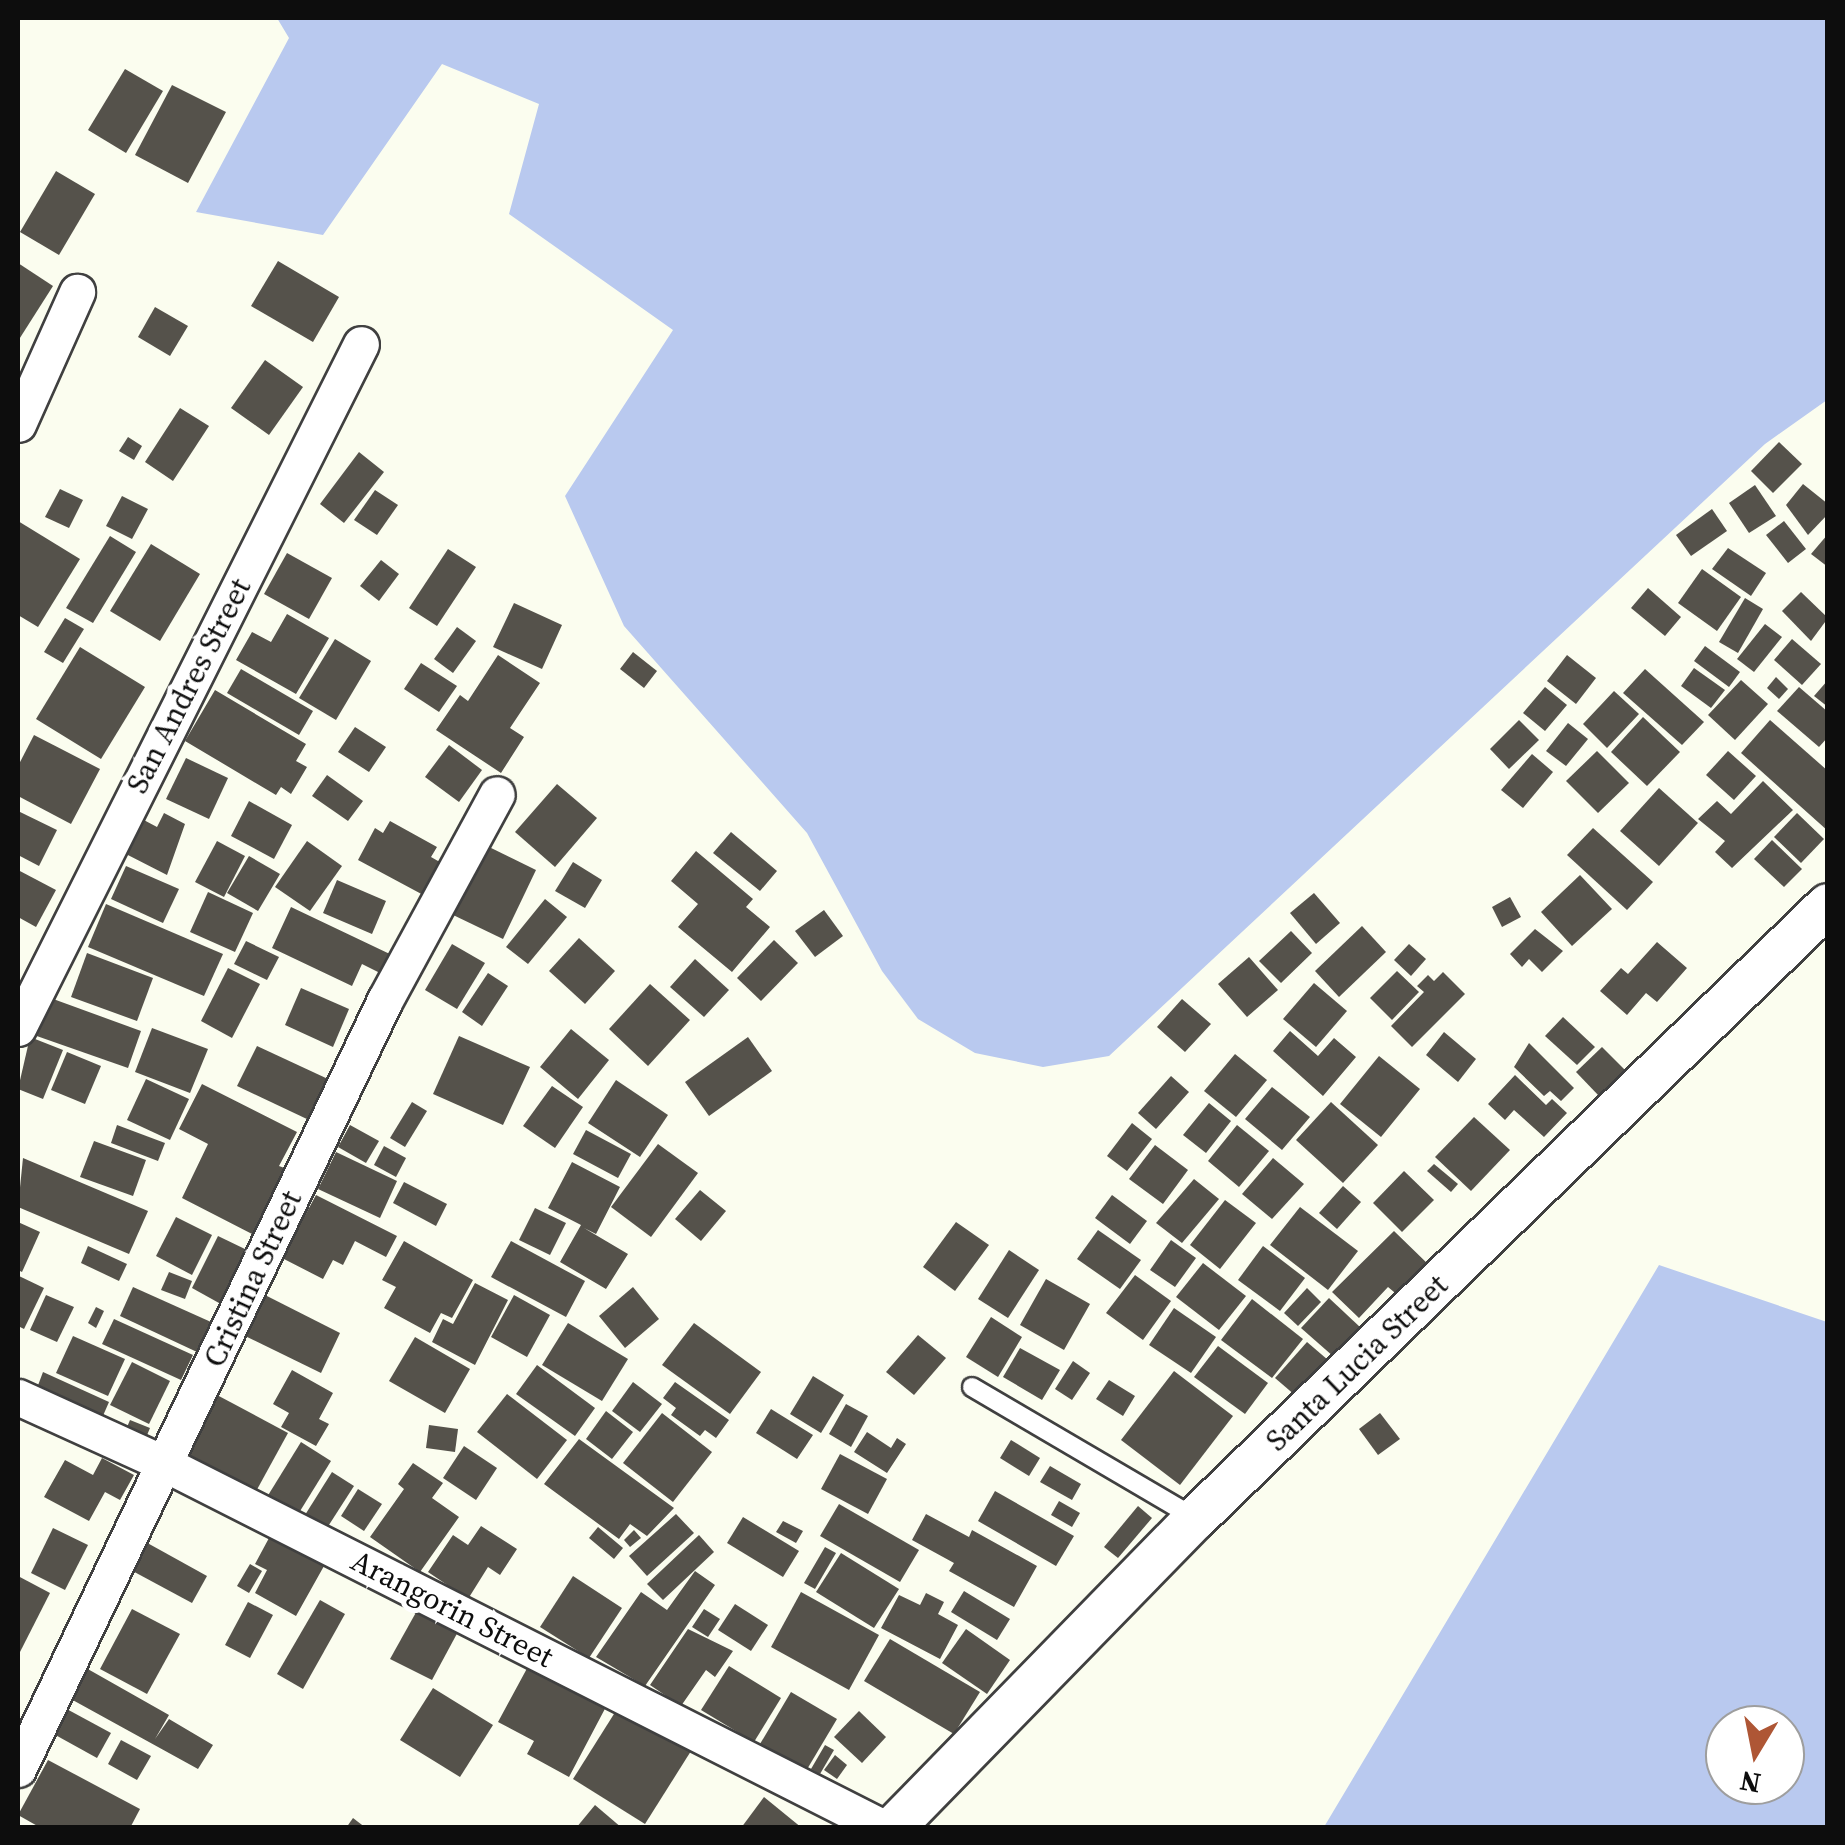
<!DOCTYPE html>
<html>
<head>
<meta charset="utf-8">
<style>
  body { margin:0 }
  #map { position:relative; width:1845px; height:1845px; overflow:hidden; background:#fbfdef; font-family:"Source Serif 4",serif }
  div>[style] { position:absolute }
  .water>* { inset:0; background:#b9c9ef }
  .building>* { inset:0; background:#55524b }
  .roads { filter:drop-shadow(2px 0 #404040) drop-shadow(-2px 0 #404040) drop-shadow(0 2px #404040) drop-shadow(0 -2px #404040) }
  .service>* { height:18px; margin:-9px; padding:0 9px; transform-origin:9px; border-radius:9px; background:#fff }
  .minor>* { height:35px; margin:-17.5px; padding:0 17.5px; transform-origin:17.5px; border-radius:17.5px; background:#fff }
  .tertiary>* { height:42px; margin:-21px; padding:0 21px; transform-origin:21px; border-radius:21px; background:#fff }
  span { translate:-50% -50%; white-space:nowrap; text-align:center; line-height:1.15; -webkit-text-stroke:10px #fff; paint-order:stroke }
  .street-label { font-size:30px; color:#0d0d0d }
  .frame { position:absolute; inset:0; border:20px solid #0d0d0d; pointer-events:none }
  .north { position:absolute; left:1705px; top:1705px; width:100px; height:100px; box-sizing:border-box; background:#fff; border:2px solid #9e9e9e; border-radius:50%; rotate:190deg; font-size:28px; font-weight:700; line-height:40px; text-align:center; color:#0d0d0d }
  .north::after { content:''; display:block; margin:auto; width:35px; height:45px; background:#ae5635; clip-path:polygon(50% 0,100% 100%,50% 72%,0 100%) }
</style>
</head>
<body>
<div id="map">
  <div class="water">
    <i style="clip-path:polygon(277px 18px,1827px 18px,1827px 400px,1765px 444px,1109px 1056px,1043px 1067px,975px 1053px,918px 1019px,882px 971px,807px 833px,624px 626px,565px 496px,673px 330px,509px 214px,539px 104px,442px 64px,323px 235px,196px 212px,289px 38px)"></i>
    <i style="clip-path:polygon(evenodd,1659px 1265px,1827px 1322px,1827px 1827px,1324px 1827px,1659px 1265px,1725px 1725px,1785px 1725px,1785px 1785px,1725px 1785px,1725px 1725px)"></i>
  </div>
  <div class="building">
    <i style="clip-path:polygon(125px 69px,163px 91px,126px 153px,88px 130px)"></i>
    <i style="clip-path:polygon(172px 85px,226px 112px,188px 183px,135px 155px)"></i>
    <i style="clip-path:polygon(56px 171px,95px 194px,59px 255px,20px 232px)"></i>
    <i style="clip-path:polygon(278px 261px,339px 297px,313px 342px,251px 306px)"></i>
    <i style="clip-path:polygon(18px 263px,53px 286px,18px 341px)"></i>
    <i style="clip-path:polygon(155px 307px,188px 326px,170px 356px,138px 337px)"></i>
    <i style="clip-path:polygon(265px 360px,303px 387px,269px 435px,231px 408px)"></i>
    <i style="clip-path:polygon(180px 408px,209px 426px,173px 481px,145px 462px)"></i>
    <i style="clip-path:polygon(128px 437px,142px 446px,134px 460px,119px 451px)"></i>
    <i style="clip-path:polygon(1779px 442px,1802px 464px,1773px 493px,1751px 471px)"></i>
    <i style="clip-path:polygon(359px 452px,384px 472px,344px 523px,320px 504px)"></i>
    <i style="clip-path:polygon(1803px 484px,1828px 504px,1828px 514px,1808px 535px,1786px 505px)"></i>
    <i style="clip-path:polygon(1755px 485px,1776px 516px,1749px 533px,1729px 503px)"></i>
    <i style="clip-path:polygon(60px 489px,83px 500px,69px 528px,45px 517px)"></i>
    <i style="clip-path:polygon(375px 490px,398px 505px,377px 535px,354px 520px)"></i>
    <i style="clip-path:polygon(122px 496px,148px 509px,132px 539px,106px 526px)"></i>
    <i style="clip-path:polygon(1712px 509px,1727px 531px,1691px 556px,1676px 535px)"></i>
    <i style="clip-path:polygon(18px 521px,80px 559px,38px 627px,18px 615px)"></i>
    <i style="clip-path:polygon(1784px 521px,1806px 549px,1788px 563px,1766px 535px)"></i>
    <i style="clip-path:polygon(1828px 534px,1828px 567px,1811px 554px)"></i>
    <i style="clip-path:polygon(110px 536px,136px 552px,93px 623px,66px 608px)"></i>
    <i style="clip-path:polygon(151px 544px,200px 574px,160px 641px,110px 611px)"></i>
    <i style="clip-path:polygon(1728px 548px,1766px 573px,1751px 596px,1712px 569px)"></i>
    <i style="clip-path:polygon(448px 549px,476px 567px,437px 626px,409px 608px)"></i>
    <i style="clip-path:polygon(287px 553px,332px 578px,309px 619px,264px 594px)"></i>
    <i style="clip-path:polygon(381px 560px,399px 574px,379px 601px,360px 586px)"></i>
    <i style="clip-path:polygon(1702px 569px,1741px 597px,1717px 631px,1678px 603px)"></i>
    <i style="clip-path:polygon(1648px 588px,1681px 617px,1665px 636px,1631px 608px)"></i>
    <i style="clip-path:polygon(1801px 592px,1828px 618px,1811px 641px,1782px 611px)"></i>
    <i style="clip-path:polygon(1745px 598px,1763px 609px,1738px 653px,1719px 642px)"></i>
    <i style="clip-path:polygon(514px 603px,562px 625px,542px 669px,493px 647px)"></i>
    <i style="clip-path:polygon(287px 614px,329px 638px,296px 694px,236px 660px,252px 632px,271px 642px)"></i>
    <i style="clip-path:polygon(65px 618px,84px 629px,63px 663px,44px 652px)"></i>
    <i style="clip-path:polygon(1765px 624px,1782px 637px,1754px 672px,1737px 659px)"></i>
    <i style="clip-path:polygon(457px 627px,476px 641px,453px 673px,434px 659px)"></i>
    <i style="clip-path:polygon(335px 639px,371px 661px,336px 720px,299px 698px)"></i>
    <i style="clip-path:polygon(1792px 639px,1821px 664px,1802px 685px,1774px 660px)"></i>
    <i style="clip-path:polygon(1705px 646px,1740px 672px,1729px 687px,1694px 661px)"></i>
    <i style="clip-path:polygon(80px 647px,145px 687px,101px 759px,36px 719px)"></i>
    <i style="clip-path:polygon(633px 652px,657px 671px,644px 688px,620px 669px)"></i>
    <i style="clip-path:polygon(498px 655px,540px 683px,510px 728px,524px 737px,501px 773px,436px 730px,460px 695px,468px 701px)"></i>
    <i style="clip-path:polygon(1567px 655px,1596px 678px,1576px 704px,1547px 681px)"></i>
    <i style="clip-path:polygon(421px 663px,457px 686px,439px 712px,404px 689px)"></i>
    <i style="clip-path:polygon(1694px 668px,1725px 690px,1711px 708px,1681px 686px)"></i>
    <i style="clip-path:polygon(241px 669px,313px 711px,299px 735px,227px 693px)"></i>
    <i style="clip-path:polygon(1645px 669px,1704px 722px,1682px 745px,1623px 693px)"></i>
    <i style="clip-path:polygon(1776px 677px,1788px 689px,1779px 699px,1767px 688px)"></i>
    <i style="clip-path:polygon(1741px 680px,1768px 704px,1735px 740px,1708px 715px)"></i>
    <i style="clip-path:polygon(1828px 680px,1828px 707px,1814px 696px)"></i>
    <i style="clip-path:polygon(1545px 687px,1567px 705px,1545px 731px,1523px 713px)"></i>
    <i style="clip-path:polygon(1799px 687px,1828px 712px,1828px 737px,1819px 747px,1777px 711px)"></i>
    <i style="clip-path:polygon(215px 690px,306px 744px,296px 761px,307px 767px,291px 794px,281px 787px,276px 795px,185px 741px)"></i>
    <i style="clip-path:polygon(1614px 691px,1639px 714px,1607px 748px,1583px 724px)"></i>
    <i style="clip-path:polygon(1643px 717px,1680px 752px,1647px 786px,1611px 752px)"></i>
    <i style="clip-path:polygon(1519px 720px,1539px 740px,1509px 769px,1490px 749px)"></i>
    <i style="clip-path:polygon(1770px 720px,1828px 771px,1828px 831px,1741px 753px)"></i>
    <i style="clip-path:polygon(1568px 723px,1588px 739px,1566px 766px,1546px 751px)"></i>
    <i style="clip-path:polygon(355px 727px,386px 747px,369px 772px,338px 752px)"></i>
    <i style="clip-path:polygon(34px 735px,100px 769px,71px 824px,18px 796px,18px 766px)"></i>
    <i style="clip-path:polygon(449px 745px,482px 770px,459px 802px,425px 777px)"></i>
    <i style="clip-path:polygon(1597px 751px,1629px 783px,1598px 813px,1566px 781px)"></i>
    <i style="clip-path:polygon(1728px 751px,1756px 776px,1734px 800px,1706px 775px)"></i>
    <i style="clip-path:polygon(1532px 754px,1553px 772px,1523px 808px,1501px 790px)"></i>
    <i style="clip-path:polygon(186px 758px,228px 778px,209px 819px,166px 799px)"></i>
    <i style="clip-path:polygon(327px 775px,363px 801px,348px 821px,312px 796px)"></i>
    <i style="clip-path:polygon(1763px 781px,1793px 810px,1732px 868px,1715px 852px,1725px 841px,1698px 819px,1717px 801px,1731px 814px)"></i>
    <i style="clip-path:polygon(557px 784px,597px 818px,555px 867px,515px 832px)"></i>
    <i style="clip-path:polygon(1659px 788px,1698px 823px,1659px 866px,1620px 831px)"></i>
    <i style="clip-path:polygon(249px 801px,292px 825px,274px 859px,231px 836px)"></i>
    <i style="clip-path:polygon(18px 811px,57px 830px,39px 866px,18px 855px)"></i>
    <i style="clip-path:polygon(164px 813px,185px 824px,167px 875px,122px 852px,140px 818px,157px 827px)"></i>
    <i style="clip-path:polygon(1797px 813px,1824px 839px,1801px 863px,1774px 837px)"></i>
    <i style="clip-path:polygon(390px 821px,437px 847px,431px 857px,445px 865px,427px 897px,358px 860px,375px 828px,383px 833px)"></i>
    <i style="clip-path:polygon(1593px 828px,1653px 882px,1627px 910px,1567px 855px)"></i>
    <i style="clip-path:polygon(731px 832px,777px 871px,760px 891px,713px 853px)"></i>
    <i style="clip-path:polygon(1772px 840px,1802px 869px,1784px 887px,1754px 859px)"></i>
    <i style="clip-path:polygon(217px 841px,245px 856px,224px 897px,195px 882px)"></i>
    <i style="clip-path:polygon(307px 841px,342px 866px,310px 911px,275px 887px)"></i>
    <i style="clip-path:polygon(483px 844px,536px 870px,503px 939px,449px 913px)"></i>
    <i style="clip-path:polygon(696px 851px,753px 899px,746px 907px,770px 927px,732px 972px,678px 927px,698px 904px,671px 881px)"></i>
    <i style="clip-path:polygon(249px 856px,280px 874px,258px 911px,227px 893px)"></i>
    <i style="clip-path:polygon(573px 862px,602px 880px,585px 908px,555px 891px)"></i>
    <i style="clip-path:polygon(126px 866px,179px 889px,163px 923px,111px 899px)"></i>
    <i style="clip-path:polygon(18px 870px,56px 890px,36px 927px,18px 917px)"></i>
    <i style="clip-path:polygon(1580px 875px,1612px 909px,1572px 946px,1541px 912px)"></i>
    <i style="clip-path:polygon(337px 880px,386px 901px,372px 934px,323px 913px)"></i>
    <i style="clip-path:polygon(208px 892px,253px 913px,235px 952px,190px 932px)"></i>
    <i style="clip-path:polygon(1314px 893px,1340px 923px,1316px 944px,1290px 913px)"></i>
    <i style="clip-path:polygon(1510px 897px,1521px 917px,1502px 927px,1492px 907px)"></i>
    <i style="clip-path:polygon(545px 899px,567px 917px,528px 964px,506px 947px)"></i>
    <i style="clip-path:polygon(106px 904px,223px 954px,204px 996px,88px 947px)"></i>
    <i style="clip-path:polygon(291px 907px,394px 956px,384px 975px,362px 964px,352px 986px,272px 948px)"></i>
    <i style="clip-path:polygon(824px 910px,843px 936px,815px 957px,795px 931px)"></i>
    <i style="clip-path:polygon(1362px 926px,1386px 952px,1339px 997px,1315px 971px)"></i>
    <i style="clip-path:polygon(1535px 929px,1563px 951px,1542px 972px,1529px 959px,1522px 967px,1510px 954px)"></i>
    <i style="clip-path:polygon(1291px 931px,1312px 953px,1281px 983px,1259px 961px)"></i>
    <i style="clip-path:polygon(579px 938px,615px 971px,585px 1004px,549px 971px)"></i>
    <i style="clip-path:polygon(774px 940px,798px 963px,761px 1001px,737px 978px)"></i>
    <i style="clip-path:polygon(246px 941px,279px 957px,267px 980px,234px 964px)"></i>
    <i style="clip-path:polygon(1657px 942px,1687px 968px,1657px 1002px,1646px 993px,1627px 1015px,1600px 991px,1621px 968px,1628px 974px)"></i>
    <i style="clip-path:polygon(452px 944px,485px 963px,457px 1009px,425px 990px)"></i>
    <i style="clip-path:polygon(1409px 944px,1426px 959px,1411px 976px,1394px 960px)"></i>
    <i style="clip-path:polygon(87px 953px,153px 978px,137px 1021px,71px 997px)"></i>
    <i style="clip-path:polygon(1249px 957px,1278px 990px,1247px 1017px,1218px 984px)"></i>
    <i style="clip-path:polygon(695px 959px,729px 990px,704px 1017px,670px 987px)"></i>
    <i style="clip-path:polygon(228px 968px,260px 984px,232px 1038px,201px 1021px)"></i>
    <i style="clip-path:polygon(1397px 971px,1419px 992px,1392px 1020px,1370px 998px)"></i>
    <i style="clip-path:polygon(1443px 972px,1465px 994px,1412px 1047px,1391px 1026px,1424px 992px,1417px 986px,1428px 975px,1434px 981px)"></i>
    <i style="clip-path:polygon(488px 973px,508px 986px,482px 1026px,462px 1012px)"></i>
    <i style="clip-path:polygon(1314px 983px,1347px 1011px,1316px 1047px,1283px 1019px)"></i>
    <i style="clip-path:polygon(650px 984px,690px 1020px,648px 1066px,609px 1029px)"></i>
    <i style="clip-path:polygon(301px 988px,349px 1009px,333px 1047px,285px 1025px)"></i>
    <i style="clip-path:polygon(45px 996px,141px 1031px,128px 1068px,31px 1034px)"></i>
    <i style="clip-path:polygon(1182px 999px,1211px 1024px,1185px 1052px,1157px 1027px)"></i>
    <i style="clip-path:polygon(1563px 1017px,1595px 1047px,1577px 1065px,1545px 1036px)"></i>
    <i style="clip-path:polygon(152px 1028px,208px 1049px,190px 1093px,135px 1072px)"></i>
    <i style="clip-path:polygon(571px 1029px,609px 1060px,578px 1099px,540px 1067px)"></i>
    <i style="clip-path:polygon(1290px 1031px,1318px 1056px,1334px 1038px,1356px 1057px,1323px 1096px,1273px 1051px)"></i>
    <i style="clip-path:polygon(1444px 1032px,1476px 1059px,1458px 1082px,1426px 1055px)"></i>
    <i style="clip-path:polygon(459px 1036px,530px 1067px,503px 1125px,433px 1094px)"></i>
    <i style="clip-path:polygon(30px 1037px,63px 1050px,43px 1099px,18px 1089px)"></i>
    <i style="clip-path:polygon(748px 1037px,772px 1071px,709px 1116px,685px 1082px)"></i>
    <i style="clip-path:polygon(1529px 1043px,1574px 1088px,1561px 1101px,1550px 1091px,1544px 1096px,1514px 1067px)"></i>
    <i style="clip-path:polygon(257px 1046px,328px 1079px,309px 1120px,237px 1086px)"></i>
    <i style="clip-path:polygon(1602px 1047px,1625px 1070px,1599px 1096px,1576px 1072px)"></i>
    <i style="clip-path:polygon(67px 1052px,101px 1066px,85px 1104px,51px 1090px)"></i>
    <i style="clip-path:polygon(1235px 1054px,1267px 1080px,1236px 1117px,1204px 1091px)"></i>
    <i style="clip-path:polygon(1379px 1056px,1420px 1089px,1381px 1137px,1340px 1104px)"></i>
    <i style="clip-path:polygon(1515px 1075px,1546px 1105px,1552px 1099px,1567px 1113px,1544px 1137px,1514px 1110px,1505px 1120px,1488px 1104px)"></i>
    <i style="clip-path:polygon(1171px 1076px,1189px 1092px,1156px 1129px,1138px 1113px)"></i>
    <i style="clip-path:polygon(146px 1079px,189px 1099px,170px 1140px,127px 1120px)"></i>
    <i style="clip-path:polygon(616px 1080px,668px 1115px,640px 1157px,588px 1123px)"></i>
    <i style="clip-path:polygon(202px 1084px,297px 1132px,279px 1166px,287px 1169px,254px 1235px,182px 1198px,208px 1144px,179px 1129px)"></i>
    <i style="clip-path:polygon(552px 1086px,583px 1107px,555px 1148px,523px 1126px)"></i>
    <i style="clip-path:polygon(1272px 1087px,1310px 1117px,1282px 1150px,1245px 1119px)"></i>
    <i style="clip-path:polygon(412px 1102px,427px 1111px,405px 1147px,390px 1138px)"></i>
    <i style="clip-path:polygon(1331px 1102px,1378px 1145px,1343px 1183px,1296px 1140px)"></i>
    <i style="clip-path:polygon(1209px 1103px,1231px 1121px,1206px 1153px,1183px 1135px)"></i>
    <i style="clip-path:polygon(1474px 1117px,1510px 1150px,1471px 1191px,1435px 1157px)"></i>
    <i style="clip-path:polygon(1132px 1123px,1152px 1139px,1127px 1171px,1107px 1156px)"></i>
    <i style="clip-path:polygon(117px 1125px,165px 1143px,158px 1161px,111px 1143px)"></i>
    <i style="clip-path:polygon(350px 1125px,379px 1141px,366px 1163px,338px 1147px)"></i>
    <i style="clip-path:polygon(1237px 1125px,1269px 1151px,1239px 1187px,1208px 1161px)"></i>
    <i style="clip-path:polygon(586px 1130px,631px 1154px,618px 1178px,573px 1154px)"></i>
    <i style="clip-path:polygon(94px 1141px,146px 1160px,133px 1196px,80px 1177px)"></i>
    <i style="clip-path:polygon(658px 1144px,698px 1173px,651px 1237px,611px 1207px)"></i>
    <i style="clip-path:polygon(1155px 1145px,1188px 1170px,1163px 1204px,1129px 1179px)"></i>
    <i style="clip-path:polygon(384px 1146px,406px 1158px,396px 1177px,374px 1165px)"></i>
    <i style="clip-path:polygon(336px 1152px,397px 1181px,380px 1218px,318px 1189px)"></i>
    <i style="clip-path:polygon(23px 1158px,148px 1211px,129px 1254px,18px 1207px)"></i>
    <i style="clip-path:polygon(1273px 1158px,1304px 1184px,1272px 1219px,1242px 1194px)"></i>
    <i style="clip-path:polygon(572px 1162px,620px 1187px,596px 1234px,584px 1228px,628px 1254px,606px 1289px,560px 1262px,581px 1225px,548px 1208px)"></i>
    <i style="clip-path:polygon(1434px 1164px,1458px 1184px,1451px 1192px,1427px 1171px)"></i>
    <i style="clip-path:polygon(1404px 1171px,1434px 1200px,1402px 1232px,1373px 1203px)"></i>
    <i style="clip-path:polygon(1194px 1179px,1219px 1199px,1182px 1243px,1156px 1223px)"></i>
    <i style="clip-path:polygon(404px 1182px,447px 1204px,436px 1226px,393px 1203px)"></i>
    <i style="clip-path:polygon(1343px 1186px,1361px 1202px,1337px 1229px,1319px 1213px)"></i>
    <i style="clip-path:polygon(700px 1190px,726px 1211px,701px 1241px,675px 1219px)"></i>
    <i style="clip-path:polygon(316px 1195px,397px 1236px,386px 1257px,355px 1241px,343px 1265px,333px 1260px,323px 1279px,282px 1258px)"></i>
    <i style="clip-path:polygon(1112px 1195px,1147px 1221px,1130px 1244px,1095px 1218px)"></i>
    <i style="clip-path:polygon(1225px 1200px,1256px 1223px,1220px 1269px,1190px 1245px)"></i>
    <i style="clip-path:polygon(1300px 1207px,1358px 1251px,1328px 1290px,1270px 1245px)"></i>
    <i style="clip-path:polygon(535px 1208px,566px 1223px,550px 1255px,519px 1240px)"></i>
    <i style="clip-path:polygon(176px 1217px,212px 1235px,192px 1275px,156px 1256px)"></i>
    <i style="clip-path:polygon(18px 1222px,40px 1232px,22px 1272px,18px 1270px)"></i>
    <i style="clip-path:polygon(956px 1222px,989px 1245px,955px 1291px,923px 1267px)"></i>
    <i style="clip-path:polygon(1098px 1230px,1141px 1260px,1120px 1289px,1077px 1259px)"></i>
    <i style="clip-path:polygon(1394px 1231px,1430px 1266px,1400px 1297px,1388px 1287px,1359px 1318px,1332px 1292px)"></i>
    <i style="clip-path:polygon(218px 1236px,247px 1250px,219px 1303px,192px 1288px)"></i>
    <i style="clip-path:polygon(1171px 1240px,1196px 1258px,1175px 1287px,1150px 1270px)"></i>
    <i style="clip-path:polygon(404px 1241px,473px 1280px,452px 1318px,441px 1313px,430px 1333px,384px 1308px,396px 1287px,382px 1280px)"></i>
    <i style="clip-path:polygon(511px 1241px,585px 1281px,566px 1317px,491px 1277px)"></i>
    <i style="clip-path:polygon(88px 1246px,127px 1264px,119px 1281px,81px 1263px)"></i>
    <i style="clip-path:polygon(1263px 1246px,1305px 1278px,1280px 1311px,1238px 1280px)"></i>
    <i style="clip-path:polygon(1009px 1250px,1039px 1270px,1008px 1318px,978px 1299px)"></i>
    <i style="clip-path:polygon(1203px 1263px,1246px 1296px,1219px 1330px,1176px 1297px)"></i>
    <i style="clip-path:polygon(169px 1272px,192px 1281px,185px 1299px,161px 1290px)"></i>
    <i style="clip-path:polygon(1135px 1275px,1171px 1301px,1143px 1340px,1106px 1313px)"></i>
    <i style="clip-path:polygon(19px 1276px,44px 1288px,24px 1329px,18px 1326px)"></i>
    <i style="clip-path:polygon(1046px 1279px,1090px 1304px,1064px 1350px,1020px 1325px)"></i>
    <i style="clip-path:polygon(475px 1283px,508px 1300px,475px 1365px,432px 1342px,443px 1319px,453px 1324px)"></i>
    <i style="clip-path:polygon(133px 1287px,211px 1322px,197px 1352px,120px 1316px)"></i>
    <i style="clip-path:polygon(633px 1287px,659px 1319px,625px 1348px,599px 1316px)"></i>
    <i style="clip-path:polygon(1307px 1288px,1321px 1302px,1298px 1326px,1284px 1313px)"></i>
    <i style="clip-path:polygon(263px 1294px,340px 1333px,321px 1373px,243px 1335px)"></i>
    <i style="clip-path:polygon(46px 1295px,74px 1307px,57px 1342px,30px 1330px)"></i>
    <i style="clip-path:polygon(514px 1295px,550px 1315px,527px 1357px,491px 1337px)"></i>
    <i style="clip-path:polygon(1329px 1298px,1361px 1328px,1334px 1357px,1301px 1328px)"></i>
    <i style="clip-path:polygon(1252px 1299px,1303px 1339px,1272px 1378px,1221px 1340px)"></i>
    <i style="clip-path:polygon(96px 1307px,104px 1311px,96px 1328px,88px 1323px)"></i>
    <i style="clip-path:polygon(1174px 1308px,1216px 1337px,1191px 1373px,1149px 1345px)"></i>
    <i style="clip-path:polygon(991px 1317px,1022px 1337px,998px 1377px,966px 1357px)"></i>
    <i style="clip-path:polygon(114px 1319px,193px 1355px,181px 1380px,102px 1344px)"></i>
    <i style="clip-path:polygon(568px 1323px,628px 1359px,602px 1401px,542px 1365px)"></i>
    <i style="clip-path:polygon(694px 1323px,761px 1372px,730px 1414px,662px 1365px)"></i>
    <i style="clip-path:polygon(918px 1335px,946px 1358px,914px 1395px,886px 1372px)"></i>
    <i style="clip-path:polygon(73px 1336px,125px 1359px,108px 1396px,56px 1373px)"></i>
    <i style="clip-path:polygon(415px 1337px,470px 1369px,445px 1413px,389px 1381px)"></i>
    <i style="clip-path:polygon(1307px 1342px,1328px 1360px,1296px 1396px,1275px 1378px)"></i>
    <i style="clip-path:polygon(1218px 1346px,1268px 1383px,1245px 1414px,1194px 1377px)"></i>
    <i style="clip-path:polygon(1020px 1348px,1060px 1370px,1042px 1400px,1003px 1377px)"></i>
    <i style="clip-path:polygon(1073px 1361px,1090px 1373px,1072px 1400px,1055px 1389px)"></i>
    <i style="clip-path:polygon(132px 1362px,170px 1381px,149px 1424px,110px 1405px)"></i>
    <i style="clip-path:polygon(537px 1365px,595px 1408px,575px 1436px,516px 1394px)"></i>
    <i style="clip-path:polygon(292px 1370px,333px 1393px,319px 1419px,329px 1424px,316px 1446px,281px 1427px,289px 1413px,273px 1404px)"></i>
    <i style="clip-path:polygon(1174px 1371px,1233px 1416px,1180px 1485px,1121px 1440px)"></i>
    <i style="clip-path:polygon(43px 1372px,109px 1402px,102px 1418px,37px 1388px)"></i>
    <i style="clip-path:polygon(813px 1376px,844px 1395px,821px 1433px,790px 1414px)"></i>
    <i style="clip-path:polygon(1109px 1380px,1135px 1396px,1123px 1416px,1096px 1399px)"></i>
    <i style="clip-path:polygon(633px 1382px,662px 1404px,640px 1432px,612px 1411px)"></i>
    <i style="clip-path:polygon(675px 1382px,729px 1420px,716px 1438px,705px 1430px,700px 1436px,671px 1415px,676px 1408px,663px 1398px)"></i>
    <i style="clip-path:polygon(507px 1394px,567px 1440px,537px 1479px,477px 1432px)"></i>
    <i style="clip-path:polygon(217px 1395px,288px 1433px,254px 1495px,183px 1457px)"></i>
    <i style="clip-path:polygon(846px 1404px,868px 1416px,851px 1447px,829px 1434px)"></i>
    <i style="clip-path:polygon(771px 1409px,813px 1435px,797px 1459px,756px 1433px)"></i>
    <i style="clip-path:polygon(606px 1411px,633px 1432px,612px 1459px,586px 1439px)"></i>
    <i style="clip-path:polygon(662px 1413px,712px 1452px,673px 1502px,623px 1463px)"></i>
    <i style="clip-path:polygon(1380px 1413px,1400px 1439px,1378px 1455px,1359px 1429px)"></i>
    <i style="clip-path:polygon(130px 1420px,150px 1428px,145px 1440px,125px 1432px)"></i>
    <i style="clip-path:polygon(429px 1425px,458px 1429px,455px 1452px,426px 1448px)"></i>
    <i style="clip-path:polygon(867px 1432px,891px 1448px,897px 1438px,906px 1444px,887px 1473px,854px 1452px)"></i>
    <i style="clip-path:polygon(579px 1439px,674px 1508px,647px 1536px,630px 1524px,619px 1539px,544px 1484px)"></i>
    <i style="clip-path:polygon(1011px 1440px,1040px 1458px,1029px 1476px,1000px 1458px)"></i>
    <i style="clip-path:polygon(301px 1442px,331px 1461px,297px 1516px,267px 1497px)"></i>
    <i style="clip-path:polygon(464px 1446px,497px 1468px,476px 1500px,443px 1478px)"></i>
    <i style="clip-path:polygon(840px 1454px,887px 1479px,868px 1514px,821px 1489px)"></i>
    <i style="clip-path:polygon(102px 1458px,134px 1475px,120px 1500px,105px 1492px,89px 1521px,44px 1497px,65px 1460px,93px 1475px)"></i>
    <i style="clip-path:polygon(413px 1463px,443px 1483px,432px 1498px,459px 1517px,420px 1572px,370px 1537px,404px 1489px,398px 1484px)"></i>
    <i style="clip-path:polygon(1050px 1466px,1081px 1484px,1072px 1500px,1040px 1482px)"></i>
    <i style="clip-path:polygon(332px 1472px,354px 1486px,327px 1528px,305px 1515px)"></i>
    <i style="clip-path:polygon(358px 1489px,382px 1504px,364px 1531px,341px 1516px)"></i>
    <i style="clip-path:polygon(995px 1491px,1074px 1536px,1056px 1566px,978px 1521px)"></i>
    <i style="clip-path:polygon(1059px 1501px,1080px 1513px,1072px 1527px,1051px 1515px)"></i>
    <i style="clip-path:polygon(839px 1504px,919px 1550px,900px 1582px,820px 1536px)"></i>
    <i style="clip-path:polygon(1138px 1506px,1152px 1518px,1118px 1558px,1104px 1547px)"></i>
    <i style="clip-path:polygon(676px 1514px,694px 1533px,647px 1576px,629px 1556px)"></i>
    <i style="clip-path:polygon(926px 1514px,969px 1537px,972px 1530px,1037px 1566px,1014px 1607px,949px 1571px,954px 1563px,912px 1540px)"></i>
    <i style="clip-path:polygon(743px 1517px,799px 1551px,783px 1577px,727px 1543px)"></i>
    <i style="clip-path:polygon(783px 1521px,803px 1531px,796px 1543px,776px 1532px)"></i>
    <i style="clip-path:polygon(481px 1526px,517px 1549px,500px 1575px,488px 1567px,468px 1599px,428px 1572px,453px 1535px,468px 1545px)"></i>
    <i style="clip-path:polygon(598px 1527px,623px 1548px,614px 1559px,589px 1538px)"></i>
    <i style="clip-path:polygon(53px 1528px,88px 1545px,65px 1590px,31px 1573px)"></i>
    <i style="clip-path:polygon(634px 1530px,641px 1538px,630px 1547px,624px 1540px)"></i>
    <i style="clip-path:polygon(699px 1535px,714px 1552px,663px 1600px,647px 1584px)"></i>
    <i style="clip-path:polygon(269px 1538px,324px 1566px,296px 1616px,255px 1593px,267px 1570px,255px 1564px)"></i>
    <i style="clip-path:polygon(142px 1540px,207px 1576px,192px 1603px,127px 1568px)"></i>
    <i style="clip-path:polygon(825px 1547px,836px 1553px,815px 1589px,804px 1583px)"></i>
    <i style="clip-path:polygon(841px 1553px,899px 1589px,874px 1628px,816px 1592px)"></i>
    <i style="clip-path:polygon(250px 1564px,262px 1571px,249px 1593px,237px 1586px)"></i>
    <i style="clip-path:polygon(695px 1571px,715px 1585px,645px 1686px,596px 1657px,641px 1592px,667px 1610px)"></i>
    <i style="clip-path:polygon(18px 1576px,50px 1593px,20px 1652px,18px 1650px)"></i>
    <i style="clip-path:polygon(573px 1576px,622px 1608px,589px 1658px,540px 1627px)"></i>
    <i style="clip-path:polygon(964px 1591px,1010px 1619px,997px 1640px,951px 1612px)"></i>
    <i style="clip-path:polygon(801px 1592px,879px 1635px,849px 1690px,771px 1647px)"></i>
    <i style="clip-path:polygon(926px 1593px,944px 1602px,938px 1614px,958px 1625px,940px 1659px,881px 1628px,899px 1595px,920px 1605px)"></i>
    <i style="clip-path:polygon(320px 1600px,345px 1614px,303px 1689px,277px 1674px)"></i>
    <i style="clip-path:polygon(248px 1602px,273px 1615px,250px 1658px,225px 1645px)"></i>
    <i style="clip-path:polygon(735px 1604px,768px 1625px,751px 1651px,718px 1630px)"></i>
    <i style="clip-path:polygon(419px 1607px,460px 1628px,432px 1680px,390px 1659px)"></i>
    <i style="clip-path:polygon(132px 1609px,180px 1634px,147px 1694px,100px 1669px)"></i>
    <i style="clip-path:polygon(704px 1609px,720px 1619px,708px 1637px,692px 1627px)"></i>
    <i style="clip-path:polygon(688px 1629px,733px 1651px,715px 1677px,706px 1670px,681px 1706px,650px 1685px)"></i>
    <i style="clip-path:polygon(966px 1629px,1010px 1660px,987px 1694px,942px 1663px)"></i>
    <i style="clip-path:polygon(890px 1639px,980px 1692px,954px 1734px,864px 1681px)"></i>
    <i style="clip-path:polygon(531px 1661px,608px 1703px,569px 1777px,527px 1754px,534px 1741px,498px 1722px)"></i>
    <i style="clip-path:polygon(729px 1666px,781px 1698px,754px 1742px,701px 1710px)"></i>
    <i style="clip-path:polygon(86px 1668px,169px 1715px,155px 1739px,169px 1719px,213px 1745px,198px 1769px,69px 1698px)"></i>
    <i style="clip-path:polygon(433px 1688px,493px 1725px,460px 1777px,400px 1740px)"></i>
    <i style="clip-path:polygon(791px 1692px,837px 1719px,806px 1771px,760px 1744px)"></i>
    <i style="clip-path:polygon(619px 1706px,691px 1751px,645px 1824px,573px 1779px)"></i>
    <i style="clip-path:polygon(63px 1707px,111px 1733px,97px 1758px,50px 1732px)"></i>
    <i style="clip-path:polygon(859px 1711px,886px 1737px,862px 1763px,834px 1737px)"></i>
    <i style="clip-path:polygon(121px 1740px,151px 1756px,137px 1780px,108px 1764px)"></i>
    <i style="clip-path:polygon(825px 1745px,834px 1750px,820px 1774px,811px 1769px)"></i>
    <i style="clip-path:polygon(835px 1755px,847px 1765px,837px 1779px,824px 1770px)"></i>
    <i style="clip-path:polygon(48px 1760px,140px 1809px,130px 1828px,41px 1828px,18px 1815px)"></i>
    <i style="clip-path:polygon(764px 1797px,802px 1828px,741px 1828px)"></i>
    <i style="clip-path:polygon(595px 1805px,622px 1828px,576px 1828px)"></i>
    <i style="clip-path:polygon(353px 1818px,366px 1828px,346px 1828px)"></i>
  </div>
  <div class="roads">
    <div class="service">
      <i style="left:972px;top:1387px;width:259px;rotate:30.4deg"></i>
    </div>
    <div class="minor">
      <i style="left:18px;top:424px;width:145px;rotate:-65.9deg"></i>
      <i style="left:18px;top:1028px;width:765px;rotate:-63.37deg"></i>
      <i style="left:18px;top:1397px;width:162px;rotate:24.5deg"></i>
      <i style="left:165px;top:1464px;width:806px;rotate:26.85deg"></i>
      <i style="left:18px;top:1769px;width:852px;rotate:-64.49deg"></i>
      <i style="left:385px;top:1000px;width:234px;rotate:-61.5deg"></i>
    </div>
    <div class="tertiary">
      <i style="left:893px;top:1828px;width:433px;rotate:-45.7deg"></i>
      <i style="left:1196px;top:1518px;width:880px;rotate:-44.13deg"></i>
    </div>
  </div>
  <div class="street-label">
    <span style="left:189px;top:686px;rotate:-63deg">San Andres Street</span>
    <span style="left:253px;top:1279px;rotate:-65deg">Cristina Street</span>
    <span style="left:1357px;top:1363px;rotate:-44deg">Santa Lucia Street</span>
    <span style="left:452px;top:1609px;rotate:27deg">Arangorin Street</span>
  </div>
  <div class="frame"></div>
  <div class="north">N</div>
</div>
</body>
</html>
